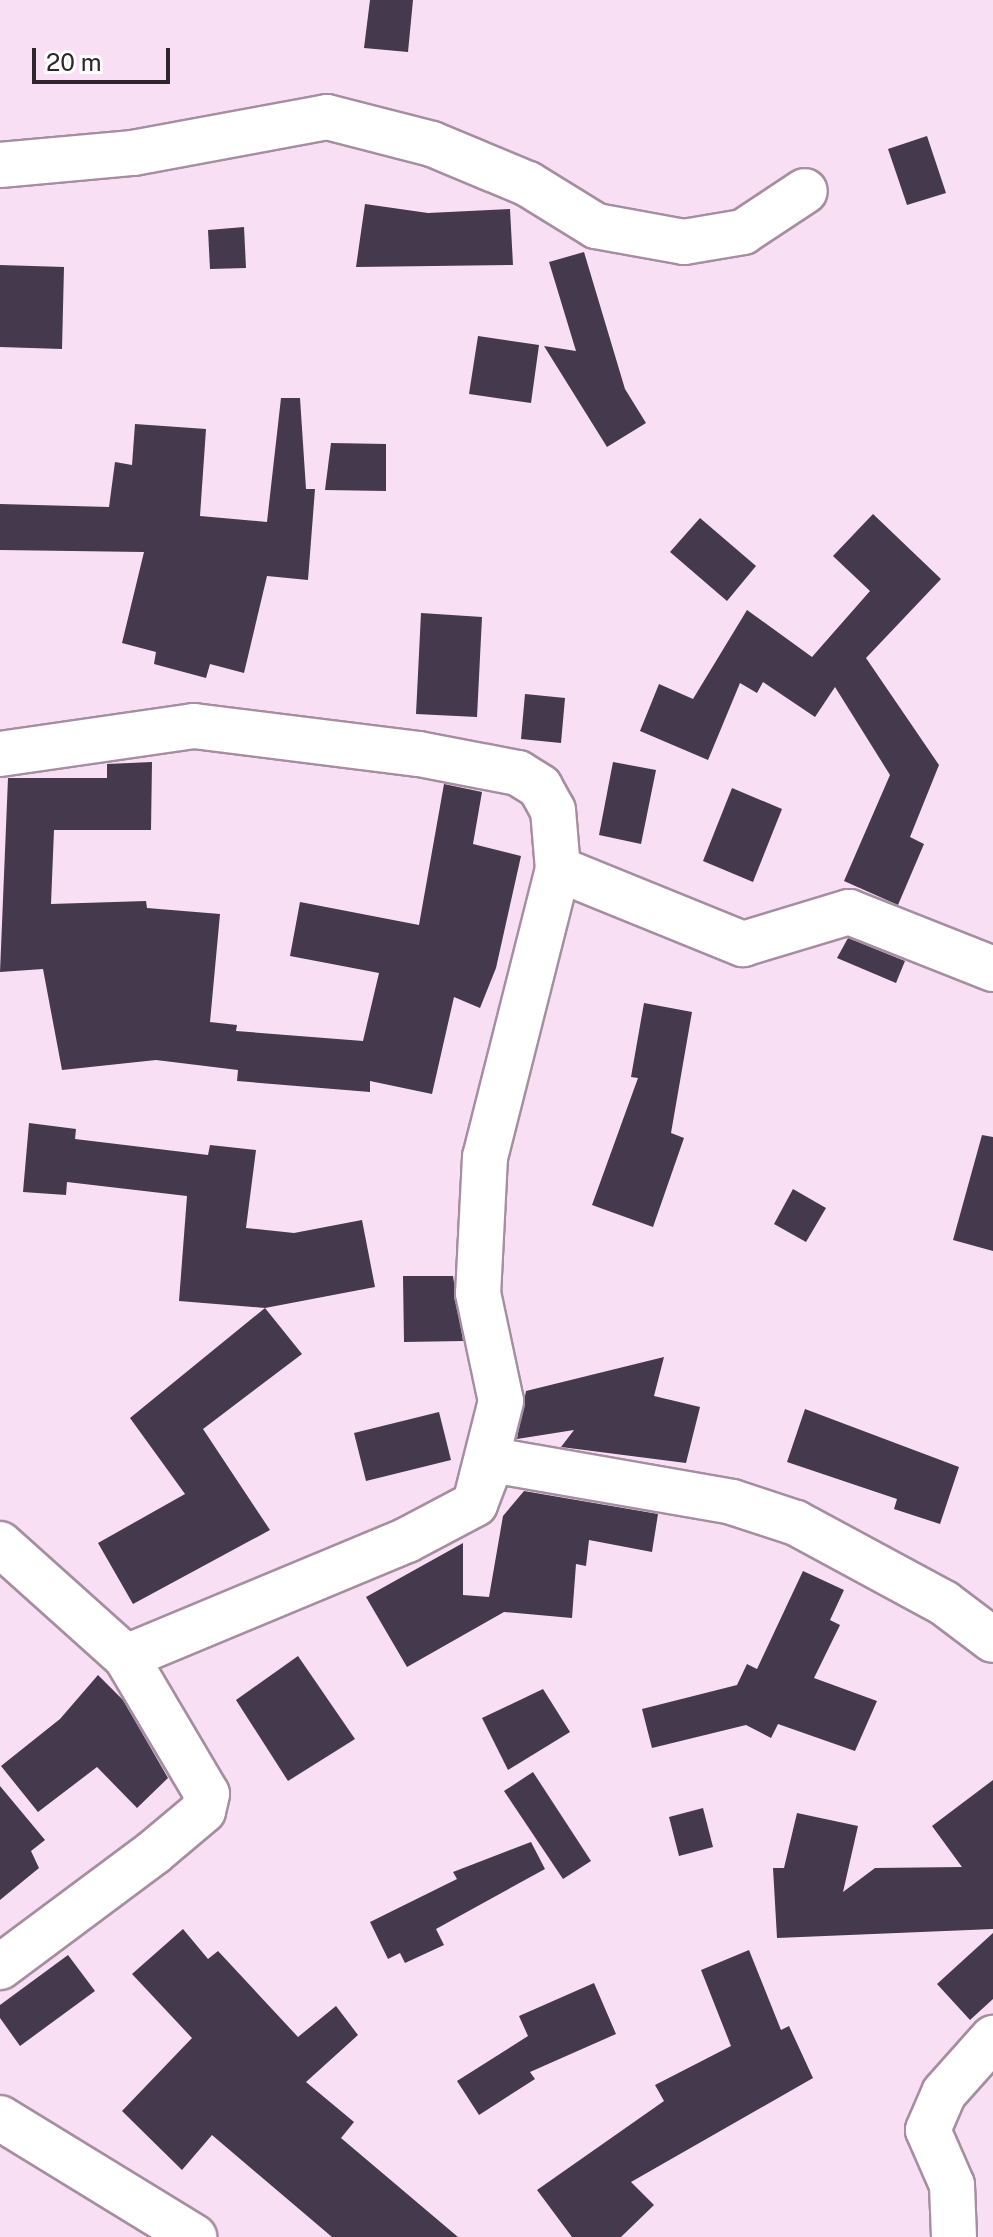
<!DOCTYPE html>
<html>
<head>
<meta charset="utf-8">
<style>
  body { margin:0 }
  #map { position:relative; width:993px; height:2237px; overflow:hidden; background:#f9dff3; font-family:"Public Sans",sans-serif }
  div>[style] { position:absolute }
  .building>* { inset:0; background:#44394d }
  .roads { filter:drop-shadow(2px 0 #a58ea0) drop-shadow(-2px 0 #a58ea0) drop-shadow(0 2px #a58ea0) drop-shadow(0 -2px #a58ea0) }
  .minor>* { height:44px; margin:-22px; padding:0 22px; transform-origin:22px; border-radius:22px; background:#fff }
  span { translate:-50% -50%; white-space:nowrap; text-align:center; line-height:1.15; -webkit-text-stroke:8px #fff; paint-order:stroke }
  .scale { position:absolute; left:32px; top:48px; width:138px; height:36px; box-sizing:border-box; border:4px solid #2f252d; border-top:0; padding-left:10px; font-size:24px; line-height:28px; white-space:nowrap; color:#2f252d; -webkit-text-stroke:6px #fff; paint-order:stroke }
</style>
</head>
<body>
<div id="map">
  <div class="building">
    <i style="clip-path:polygon(370px 0,413px 0,408px 52px,364px 48px)"></i>
    <i style="clip-path:polygon(927px 136px,946px 193px,907px 205px,888px 149px)"></i>
    <i style="clip-path:polygon(365px 204px,428px 213px,510px 209px,513px 265px,356px 267px)"></i>
    <i style="clip-path:polygon(244px 227px,246px 268px,210px 269px,208px 230px)"></i>
    <i style="clip-path:polygon(584px 252px,625px 389px,646px 423px,607px 447px,544px 346px,576px 351px,549px 262px)"></i>
    <i style="clip-path:polygon(0 265px,64px 267px,62px 349px,0 347px)"></i>
    <i style="clip-path:polygon(478px 336px,539px 345px,531px 403px,469px 394px)"></i>
    <i style="clip-path:polygon(281px 398px,300px 398px,306px 489px,315px 489px,308px 580px,267px 576px,244px 673px,210px 664px,206px 678px,154px 664px,156px 652px,122px 643px,144px 552px,0 550px,0 504px,109px 507px,115px 462px,132px 465px,135px 424px,206px 429px,200px 516px,267px 522px)"></i>
    <i style="clip-path:polygon(331px 443px,386px 444px,386px 491px,325px 490px)"></i>
    <i style="clip-path:polygon(873px 514px,941px 579px,866px 658px,939px 765px,910px 837px,924px 844px,898px 905px,844px 881px,890px 775px,835px 687px,815px 717px,763px 682px,757px 693px,740px 683px,708px 760px,640px 731px,659px 684px,693px 699px,747px 610px,812px 657px,870px 591px,833px 556px)"></i>
    <i style="clip-path:polygon(700px 518px,756px 566px,727px 601px,670px 552px)"></i>
    <i style="clip-path:polygon(421px 613px,482px 617px,477px 717px,416px 714px)"></i>
    <i style="clip-path:polygon(525px 694px,565px 698px,561px 743px,521px 739px)"></i>
    <i style="clip-path:polygon(152px 762px,151px 830px,54px 830px,51px 904px,146px 901px,147px 908px,220px 914px,210px 1022px,237px 1025px,236px 1031px,363px 1041px,379px 973px,290px 956px,300px 902px,419px 925px,444px 784px,482px 792px,473px 844px,521px 856px,496px 968px,480px 1008px,454px 997px,432px 1094px,370px 1081px,370px 1092px,237px 1081px,238px 1070px,156px 1060px,62px 1070px,43px 969px,0 972px,8px 778px,107px 778px,107px 764px)"></i>
    <i style="clip-path:polygon(613px 762px,656px 770px,641px 844px,599px 835px)"></i>
    <i style="clip-path:polygon(732px 788px,782px 809px,753px 882px,703px 861px)"></i>
    <i style="clip-path:polygon(848px 938px,905px 961px,896px 983px,837px 958px)"></i>
    <i style="clip-path:polygon(644px 1003px,692px 1012px,671px 1133px,684px 1138px,653px 1227px,592px 1205px,638px 1078px,631px 1077px)"></i>
    <i style="clip-path:polygon(29px 1123px,76px 1129px,75px 1139px,208px 1155px,210px 1145px,256px 1150px,246px 1228px,294px 1233px,362px 1220px,375px 1287px,265px 1308px,302px 1354px,203px 1429px,270px 1530px,133px 1604px,98px 1543px,185px 1494px,130px 1418px,265px 1308px,179px 1301px,187px 1196px,67px 1182px,66px 1195px,23px 1192px)"></i>
    <i style="clip-path:polygon(982px 1135px,993px 1137px,993px 1251px,953px 1240px)"></i>
    <i style="clip-path:polygon(793px 1189px,826px 1208px,806px 1242px,774px 1224px)"></i>
    <i style="clip-path:polygon(403px 1276px,453px 1276px,463px 1341px,404px 1342px)"></i>
    <i style="clip-path:polygon(664px 1357px,654px 1396px,700px 1407px,686px 1463px,561px 1447px,574px 1430px,517px 1439px,526px 1391px)"></i>
    <i style="clip-path:polygon(805px 1409px,959px 1467px,940px 1524px,894px 1509px,897px 1499px,787px 1462px)"></i>
    <i style="clip-path:polygon(439px 1412px,451px 1460px,366px 1481px,354px 1433px)"></i>
    <i style="clip-path:polygon(524px 1491px,658px 1514px,652px 1552px,589px 1540px,586px 1566px,576px 1564px,572px 1618px,504px 1612px,407px 1667px,366px 1597px,463px 1543px,463px 1595px,489px 1597px,503px 1516px)"></i>
    <i style="clip-path:polygon(803px 1571px,844px 1590px,830px 1620px,840px 1625px,814px 1678px,877px 1701px,855px 1751px,778px 1724px,771px 1738px,746px 1725px,652px 1748px,642px 1709px,737px 1685px,747px 1664px,757px 1669px)"></i>
    <i style="clip-path:polygon(298px 1656px,355px 1739px,288px 1781px,236px 1700px)"></i>
    <i style="clip-path:polygon(98px 1675px,123px 1700px,168px 1778px,137px 1808px,97px 1767px,38px 1812px,1px 1766px,60px 1719px)"></i>
    <i style="clip-path:polygon(543px 1689px,570px 1732px,508px 1770px,482px 1718px)"></i>
    <i style="clip-path:polygon(533px 1772px,591px 1861px,563px 1879px,504px 1791px)"></i>
    <i style="clip-path:polygon(993px 1780px,993px 1929px,777px 1938px,773px 1868px,784px 1868px,797px 1813px,858px 1826px,843px 1892px,875px 1868px,962px 1867px,932px 1826px)"></i>
    <i style="clip-path:polygon(0 1786px,45px 1840px,31px 1851px,39px 1868px,0 1900px)"></i>
    <i style="clip-path:polygon(703px 1808px,713px 1847px,679px 1856px,669px 1817px)"></i>
    <i style="clip-path:polygon(531px 1842px,545px 1869px,436px 1929px,444px 1945px,405px 1963px,400px 1953px,388px 1959px,370px 1922px,457px 1879px,453px 1872px)"></i>
    <i style="clip-path:polygon(183px 1929px,208px 1959px,218px 1951px,298px 2037px,336px 2006px,358px 2035px,306px 2082px,354px 2122px,341px 2138px,458px 2237px,332px 2237px,212px 2135px,182px 2170px,122px 2111px,192px 2038px,132px 1974px)"></i>
    <i style="clip-path:polygon(993px 1933px,993px 1999px,970px 2020px,937px 1984px)"></i>
    <i style="clip-path:polygon(749px 1950px,781px 2030px,789px 2026px,813px 2078px,631px 2182px,654px 2205px,621px 2237px,572px 2237px,537px 2190px,664px 2101px,655px 2085px,731px 2046px,701px 1970px)"></i>
    <i style="clip-path:polygon(68px 1955px,95px 1991px,20px 2046px,0 2018px,0 2005px)"></i>
    <i style="clip-path:polygon(594px 1983px,616px 2034px,530px 2072px,535px 2079px,479px 2115px,457px 2081px,528px 2036px,519px 2016px)"></i>
  </div>
  <div class="roads">
    <div class="minor">
      <i style="left:0;top:165px;width:134px;rotate:-5.2deg"></i>
      <i style="left:133px;top:153px;width:197px;rotate:-10.5deg"></i>
      <i style="left:327px;top:117px;width:108px;rotate:14.4deg"></i>
      <i style="left:432px;top:144px;width:104px;rotate:22.6deg"></i>
      <i style="left:528px;top:184px;width:80px;rotate:31.7deg"></i>
      <i style="left:596px;top:226px;width:89px;rotate:10.3deg"></i>
      <i style="left:684px;top:242px;width:60px;rotate:-9.6deg"></i>
      <i style="left:743px;top:232px;width:74px;rotate:-33.5deg"></i>
      <i style="left:0;top:754px;width:196px;rotate:-8.2deg"></i>
      <i style="left:194px;top:726px;width:227px;rotate:7.1deg"></i>
      <i style="left:419px;top:754px;width:101px;rotate:10.9deg"></i>
      <i style="left:518px;top:773px;width:26px;rotate:32deg"></i>
      <i style="left:540px;top:787px;width:26px;rotate:61deg"></i>
      <i style="left:553px;top:810px;width:59px;rotate:85.2deg"></i>
      <i style="left:558px;top:869px;width:297px;rotate:104.2deg"></i>
      <i style="left:485px;top:1157px;width:136px;rotate:92.9deg"></i>
      <i style="left:478px;top:1293px;width:110px;rotate:78deg"></i>
      <i style="left:501px;top:1401px;width:106px;rotate:104.2deg"></i>
      <i style="left:558px;top:869px;width:200px;rotate:22.1deg"></i>
      <i style="left:743px;top:944px;width:111px;rotate:-16.8deg"></i>
      <i style="left:849px;top:912px;width:155px;rotate:21.6deg"></i>
      <i style="left:0;top:1544px;width:169px;rotate:41.9deg"></i>
      <i style="left:126px;top:1657px;width:159px;rotate:59.4deg"></i>
      <i style="left:207px;top:1794px;width:17px;rotate:103deg"></i>
      <i style="left:203px;top:1811px;width:65px;rotate:140deg"></i>
      <i style="left:153px;top:1853px;width:191px;rotate:143.3deg"></i>
      <i style="left:126px;top:1657px;width:304px;rotate:-22.6deg"></i>
      <i style="left:407px;top:1540px;width:77px;rotate:-27.9deg"></i>
      <i style="left:475px;top:1504px;width:47px;rotate:-68.9deg"></i>
      <i style="left:492px;top:1460px;width:244px;rotate:9.9deg"></i>
      <i style="left:732px;top:1502px;width:67px;rotate:18.2deg"></i>
      <i style="left:796px;top:1523px;width:168px;rotate:28.4deg"></i>
      <i style="left:944px;top:1603px;width:61px;rotate:37.1deg"></i>
      <i style="left:0;top:2118px;width:228px;rotate:31.5deg"></i>
      <i style="left:954px;top:2237px;width:52px;rotate:-92.2deg"></i>
      <i style="left:952px;top:2185px;width:60px;rotate:-113.6deg"></i>
      <i style="left:928px;top:2130px;width:40px;rotate:-66.6deg"></i>
      <i style="left:944px;top:2093px;width:74px;rotate:-48.3deg"></i>
    </div>
  </div>
  <div class="scale">20 m</div>
</div>
</body>
</html>
